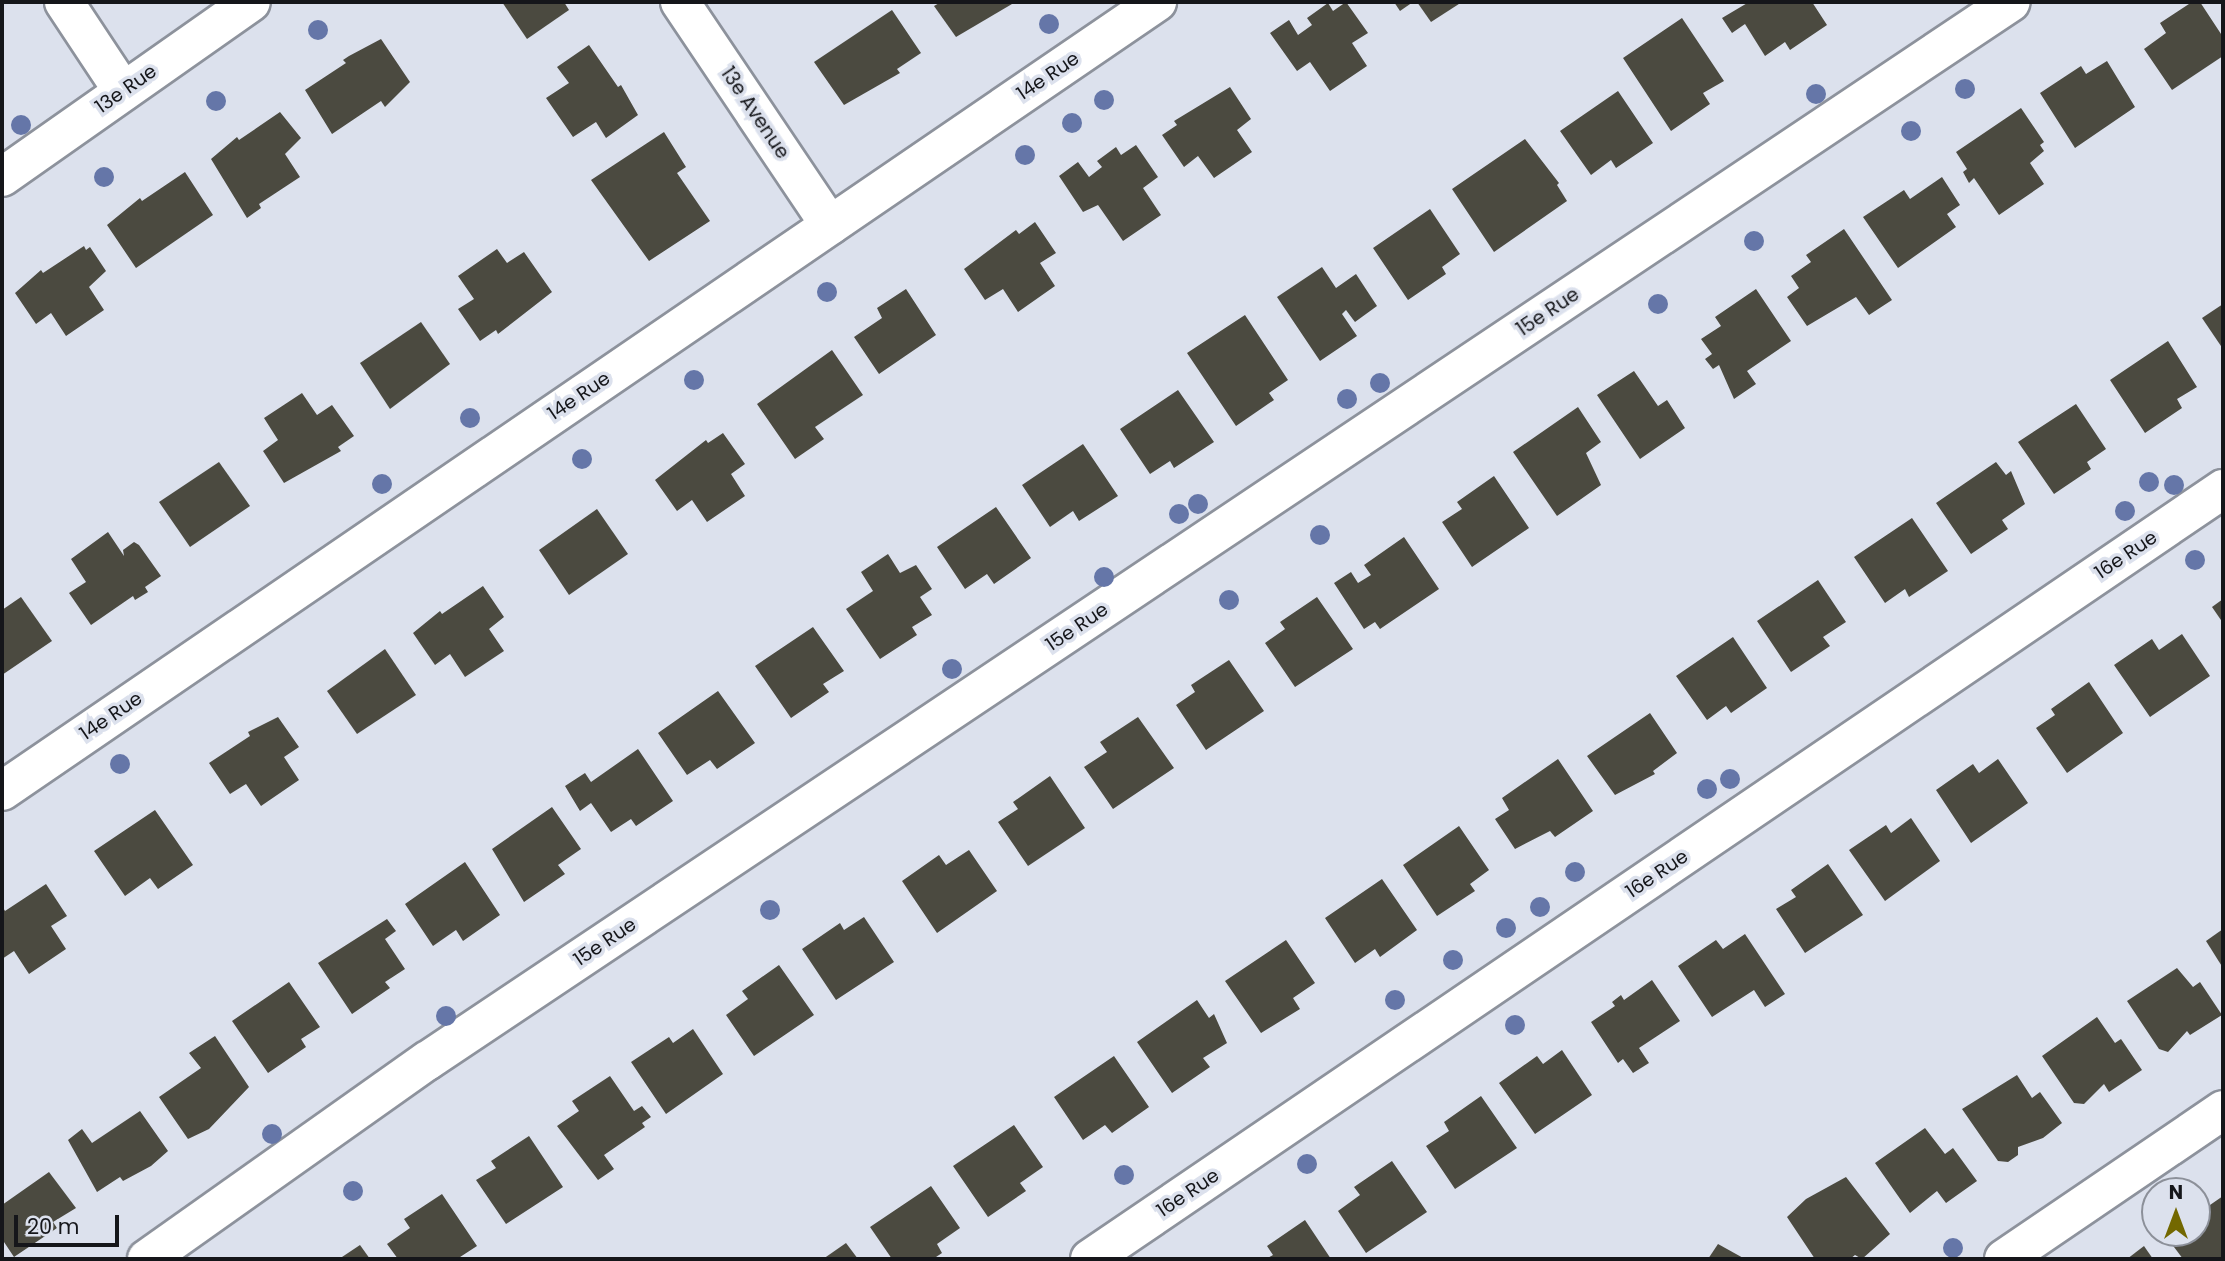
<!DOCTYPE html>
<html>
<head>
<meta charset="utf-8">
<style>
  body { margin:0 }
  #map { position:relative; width:2225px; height:1261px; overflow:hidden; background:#dce1ed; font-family:Poppins,sans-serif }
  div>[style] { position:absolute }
  .building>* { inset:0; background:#4b4a40 }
  .roads { filter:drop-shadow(2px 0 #8d929c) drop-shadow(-2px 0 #8d929c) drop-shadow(0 2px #8d929c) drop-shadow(0 -2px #8d929c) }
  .minor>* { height:38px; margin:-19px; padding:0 19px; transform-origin:19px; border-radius:19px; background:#fff }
  .trees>* { width:20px; height:20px; margin:-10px; border-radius:50%; background:#6576a8 }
  span { translate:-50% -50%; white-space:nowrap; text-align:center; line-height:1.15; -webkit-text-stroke:7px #dce1ed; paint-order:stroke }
  .street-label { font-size:19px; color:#15161a }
  .frame { position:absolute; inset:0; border:4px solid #15161a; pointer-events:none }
  .north { position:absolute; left:2141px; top:1177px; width:70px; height:70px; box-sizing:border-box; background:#dce1ed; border:2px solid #8c9099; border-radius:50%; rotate:0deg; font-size:19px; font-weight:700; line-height:28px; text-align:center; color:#15161a }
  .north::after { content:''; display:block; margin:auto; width:24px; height:32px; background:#736800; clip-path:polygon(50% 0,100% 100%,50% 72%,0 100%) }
  .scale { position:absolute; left:14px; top:1215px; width:105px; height:32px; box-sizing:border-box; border:4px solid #15161a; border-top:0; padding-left:9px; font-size:21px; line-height:24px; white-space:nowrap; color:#15161a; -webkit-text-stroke:5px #dce1ed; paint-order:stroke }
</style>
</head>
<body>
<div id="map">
  <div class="building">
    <i style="clip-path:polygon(502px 2px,564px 2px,569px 10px,527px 39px)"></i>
    <i style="clip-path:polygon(941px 2px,1010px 2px,1012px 4px,956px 37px,934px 6px)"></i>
    <i style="clip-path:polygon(1346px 2px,1368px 33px,1352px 43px,1367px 66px,1330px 91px,1310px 62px,1297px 71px,1270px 33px,1289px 20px,1298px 35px,1312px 25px,1307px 18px,1328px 3px,1333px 11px)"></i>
    <i style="clip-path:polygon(1394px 2px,1413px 2px,1400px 11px)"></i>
    <i style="clip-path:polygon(1417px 2px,1462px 2px,1431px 22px)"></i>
    <i style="clip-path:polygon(1749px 2px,1812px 2px,1827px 25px,1790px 50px,1785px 42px,1765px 56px,1745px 24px,1732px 33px,1722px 18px)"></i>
    <i style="clip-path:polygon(2192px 2px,2200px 2px,2223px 37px,2223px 56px,2172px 90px,2144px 49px,2166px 33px,2160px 23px)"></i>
    <i style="clip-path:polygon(892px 10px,921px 53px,897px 69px,900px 73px,844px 105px,814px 62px)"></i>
    <i style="clip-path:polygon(1682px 18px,1724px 81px,1703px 93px,1710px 104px,1671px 131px,1623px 58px)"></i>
    <i style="clip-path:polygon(381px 39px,410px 82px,385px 107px,381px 101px,332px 134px,305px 90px,346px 63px,343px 60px,349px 56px)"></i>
    <i style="clip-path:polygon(589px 45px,618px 87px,621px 85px,638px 115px,606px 138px,596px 122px,573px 137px,546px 98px,569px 83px,557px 67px)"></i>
    <i style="clip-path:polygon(2107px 61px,2135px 107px,2075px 148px,2040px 93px,2081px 66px,2086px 74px)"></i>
    <i style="clip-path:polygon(1230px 87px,1251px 119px,1237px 130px,1252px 152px,1214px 178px,1198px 156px,1184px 167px,1162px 135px,1177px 125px,1174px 121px)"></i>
    <i style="clip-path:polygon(1618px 91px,1653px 143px,1616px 168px,1611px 160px,1591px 175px,1560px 131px)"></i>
    <i style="clip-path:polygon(2021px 108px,2044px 142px,2040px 145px,2044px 151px,2030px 163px,2044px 184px,1999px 215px,1974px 178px,1969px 183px,1963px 172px,1967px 169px,1956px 152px)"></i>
    <i style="clip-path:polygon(280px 112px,301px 138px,285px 154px,300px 177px,259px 204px,261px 208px,247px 218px,211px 159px,237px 137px,239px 140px)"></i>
    <i style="clip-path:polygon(664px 132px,686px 167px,677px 173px,710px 221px,649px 261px,591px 180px)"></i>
    <i style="clip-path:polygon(1525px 139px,1559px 183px,1557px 185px,1567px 201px,1494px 252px,1452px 189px)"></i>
    <i style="clip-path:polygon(1136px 145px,1158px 177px,1143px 188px,1161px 215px,1123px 241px,1098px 205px,1083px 212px,1059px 176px,1078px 162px,1089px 177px,1102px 167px,1097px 161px,1116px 147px,1121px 155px)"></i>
    <i style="clip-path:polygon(185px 172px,213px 215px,136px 268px,107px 225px,140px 198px,142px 201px)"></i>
    <i style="clip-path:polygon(1942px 177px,1960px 205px,1947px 214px,1956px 227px,1898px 268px,1863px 217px,1904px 190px,1910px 199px)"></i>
    <i style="clip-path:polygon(1430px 209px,1460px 254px,1442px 267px,1446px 274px,1408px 300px,1373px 248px)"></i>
    <i style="clip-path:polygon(1035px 222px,1056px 253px,1040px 263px,1055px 286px,1018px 312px,1003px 289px,985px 300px,964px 269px,1016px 230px,1019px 234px)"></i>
    <i style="clip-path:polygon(1844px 229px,1892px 300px,1869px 315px,1856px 297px,1807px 326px,1787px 297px,1799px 288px,1791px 276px,1811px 262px,1806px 255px)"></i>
    <i style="clip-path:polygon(84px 246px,86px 250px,90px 247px,106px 271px,89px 287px,104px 310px,66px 336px,51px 313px,36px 324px,15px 293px,41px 270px,43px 273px)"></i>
    <i style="clip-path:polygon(497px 249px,507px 263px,524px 252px,552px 292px,498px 334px,496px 330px,480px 341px,458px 309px,474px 299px,458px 276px)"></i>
    <i style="clip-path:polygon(1322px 267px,1336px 288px,1356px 274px,1377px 306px,1355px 322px,1346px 310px,1342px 314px,1357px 336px,1320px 361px,1277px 297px)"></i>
    <i style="clip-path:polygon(906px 289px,936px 335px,879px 374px,854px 337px,882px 318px,877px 308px)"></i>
    <i style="clip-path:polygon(1756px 289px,1791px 341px,1747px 371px,1756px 384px,1734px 399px,1719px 365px,1713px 369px,1705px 359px,1712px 354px,1701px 339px,1721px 326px,1715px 317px)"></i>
    <i style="clip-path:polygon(2223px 304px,2223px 349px,2202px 318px)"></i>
    <i style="clip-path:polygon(1245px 315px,1288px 380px,1269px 393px,1274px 400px,1236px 426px,1187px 353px)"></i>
    <i style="clip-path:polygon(421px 322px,450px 364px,390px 409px,360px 363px)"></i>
    <i style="clip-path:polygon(2168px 341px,2197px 387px,2177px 399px,2182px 408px,2145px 433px,2110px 380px)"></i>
    <i style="clip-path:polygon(832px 350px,863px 395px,815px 427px,824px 439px,795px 459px,757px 404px)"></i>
    <i style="clip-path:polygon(1634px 371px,1658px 406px,1667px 400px,1685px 428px,1640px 459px,1597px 395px)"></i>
    <i style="clip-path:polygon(1178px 390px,1214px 442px,1174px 468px,1170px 461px,1150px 474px,1120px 429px)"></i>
    <i style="clip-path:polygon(302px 393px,317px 415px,332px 405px,354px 436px,338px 447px,341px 451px,284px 483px,263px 451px,278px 440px,264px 418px)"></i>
    <i style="clip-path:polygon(2076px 404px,2106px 449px,2087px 462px,2091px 469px,2054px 494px,2018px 442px)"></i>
    <i style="clip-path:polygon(1578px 407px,1601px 442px,1586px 453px,1601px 485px,1557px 516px,1513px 452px)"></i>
    <i style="clip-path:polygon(723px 433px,745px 464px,731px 474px,745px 496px,707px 522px,692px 500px,677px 511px,655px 480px,706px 440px,708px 443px)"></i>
    <i style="clip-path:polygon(1083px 444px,1118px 496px,1079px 521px,1073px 511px,1050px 527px,1022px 485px)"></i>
    <i style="clip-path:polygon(219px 462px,250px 506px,190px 547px,159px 502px)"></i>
    <i style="clip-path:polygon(1996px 462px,2006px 475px,2011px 471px,2025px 504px,2002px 520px,2008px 529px,1971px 554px,1936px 503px)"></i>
    <i style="clip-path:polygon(1494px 476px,1529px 528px,1472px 567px,1442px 522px,1462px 509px,1457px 502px)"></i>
    <i style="clip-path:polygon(996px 507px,1031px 558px,994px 584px,987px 574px,965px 589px,937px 547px)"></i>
    <i style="clip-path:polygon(597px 509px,628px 554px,569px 595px,539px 550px)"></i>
    <i style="clip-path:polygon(1912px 518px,1948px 571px,1909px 597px,1905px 589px,1885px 603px,1854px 557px)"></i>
    <i style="clip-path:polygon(108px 532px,124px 556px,123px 550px,134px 542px,139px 545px,161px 576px,145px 587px,148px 592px,135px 600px,133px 596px,91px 625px,69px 593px,86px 582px,71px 559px)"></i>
    <i style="clip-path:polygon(1404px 537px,1439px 589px,1380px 629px,1375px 622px,1364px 629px,1334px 583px,1351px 572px,1358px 583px,1371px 575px,1364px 565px)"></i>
    <i style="clip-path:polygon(888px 554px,900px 573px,916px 565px,932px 589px,920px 597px,932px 615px,912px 627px,917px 635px,880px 659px,846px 609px,873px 591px,861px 572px)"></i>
    <i style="clip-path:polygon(1818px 580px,1846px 622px,1823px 637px,1830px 646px,1791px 672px,1757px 621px)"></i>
    <i style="clip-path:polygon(483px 586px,504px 617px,489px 629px,504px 651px,465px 677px,450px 654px,435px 665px,413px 633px,440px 611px,442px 614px)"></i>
    <i style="clip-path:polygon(21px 597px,52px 641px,2px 675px,2px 610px)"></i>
    <i style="clip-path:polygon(1317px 597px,1353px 649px,1295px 687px,1265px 643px,1285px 629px,1280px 622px)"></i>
    <i style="clip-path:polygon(2223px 599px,2223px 623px,2212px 607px)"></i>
    <i style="clip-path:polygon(813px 627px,844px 671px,823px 684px,829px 692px,791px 718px,755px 666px)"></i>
    <i style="clip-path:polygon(2182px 634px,2210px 676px,2150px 717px,2114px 665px,2152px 639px,2159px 650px)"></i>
    <i style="clip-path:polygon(1733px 637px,1767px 688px,1731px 713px,1726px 706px,1707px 720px,1676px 676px)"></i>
    <i style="clip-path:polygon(385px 649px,416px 695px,357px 734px,327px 691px)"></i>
    <i style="clip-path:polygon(1229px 660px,1264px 711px,1206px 750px,1176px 705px,1195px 692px,1191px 685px)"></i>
    <i style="clip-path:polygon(2089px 682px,2123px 733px,2067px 773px,2036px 728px,2055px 715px,2051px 709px)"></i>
    <i style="clip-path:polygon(718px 691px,755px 743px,717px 769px,710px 760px,687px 775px,658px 733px)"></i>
    <i style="clip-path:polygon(1650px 713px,1677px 753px,1653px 771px,1655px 774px,1615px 795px,1587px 756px)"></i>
    <i style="clip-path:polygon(278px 717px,299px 747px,284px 757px,299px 780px,261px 806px,246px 784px,230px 794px,209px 763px,250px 736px,248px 732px)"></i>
    <i style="clip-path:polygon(1138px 717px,1174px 768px,1113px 809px,1084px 767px,1107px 752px,1100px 742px)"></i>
    <i style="clip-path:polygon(638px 749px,673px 801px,636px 826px,631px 819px,611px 832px,591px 803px,580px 811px,565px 786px,585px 773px,591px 782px)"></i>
    <i style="clip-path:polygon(1558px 759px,1593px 811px,1555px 837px,1550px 831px,1515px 849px,1495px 819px,1509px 810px,1502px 798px)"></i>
    <i style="clip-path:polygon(1998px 759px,2028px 803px,1971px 843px,1936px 790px,1973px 764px,1979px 773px)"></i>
    <i style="clip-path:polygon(1050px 776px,1085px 828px,1028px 866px,998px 822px,1018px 809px,1013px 802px)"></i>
    <i style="clip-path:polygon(552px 807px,581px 849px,558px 865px,565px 874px,524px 902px,492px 849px)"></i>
    <i style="clip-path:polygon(155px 810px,193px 865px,158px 889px,150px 878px,125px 896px,94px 851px)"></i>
    <i style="clip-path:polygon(1911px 818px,1940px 861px,1885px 901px,1849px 850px,1886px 825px,1891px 833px)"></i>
    <i style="clip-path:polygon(1459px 826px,1489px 870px,1470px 884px,1475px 891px,1437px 916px,1403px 865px)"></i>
    <i style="clip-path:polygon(969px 850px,997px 891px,937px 933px,902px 881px,939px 855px,946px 865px)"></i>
    <i style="clip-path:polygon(465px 862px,500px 915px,463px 941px,456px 930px,433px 946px,405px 904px)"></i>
    <i style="clip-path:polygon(1828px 864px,1863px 915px,1805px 953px,1776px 909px,1796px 897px,1791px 890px)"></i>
    <i style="clip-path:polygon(1382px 879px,1417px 930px,1380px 957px,1375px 949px,1355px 963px,1325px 918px)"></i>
    <i style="clip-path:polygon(46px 884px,67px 916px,51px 926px,66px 949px,29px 974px,14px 951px,2px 959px,2px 906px,5px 911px)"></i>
    <i style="clip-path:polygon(864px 917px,894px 962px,836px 1000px,802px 949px,840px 923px,844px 930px)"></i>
    <i style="clip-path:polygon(387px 919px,396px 931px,385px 939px,405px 969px,385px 982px,390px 988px,352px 1014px,318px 963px)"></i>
    <i style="clip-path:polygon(2223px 929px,2223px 968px,2206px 941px)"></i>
    <i style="clip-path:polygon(1745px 934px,1785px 994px,1765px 1007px,1754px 990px,1712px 1017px,1678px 966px,1716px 940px,1723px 949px)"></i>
    <i style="clip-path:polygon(1286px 940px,1315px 983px,1293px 998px,1300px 1009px,1261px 1033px,1225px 981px)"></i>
    <i style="clip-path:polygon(779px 965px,814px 1015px,754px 1056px,726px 1015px,748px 999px,742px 991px)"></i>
    <i style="clip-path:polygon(2177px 968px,2193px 987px,2200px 982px,2222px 1015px,2190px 1035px,2187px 1031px,2168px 1052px,2159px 1049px,2127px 1001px)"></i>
    <i style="clip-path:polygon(1652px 980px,1680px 1021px,1639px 1048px,1649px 1063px,1633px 1073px,1623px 1059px,1618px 1063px,1591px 1022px,1615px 1006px,1612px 1002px,1621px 995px,1624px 1000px)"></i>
    <i style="clip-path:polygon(289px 982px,320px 1027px,301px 1039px,306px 1047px,268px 1073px,232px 1021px)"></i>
    <i style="clip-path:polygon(1197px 1000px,1209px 1018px,1214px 1014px,1227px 1043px,1203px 1058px,1210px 1067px,1172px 1093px,1137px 1042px)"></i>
    <i style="clip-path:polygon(2097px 1017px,2115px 1043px,2121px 1039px,2142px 1070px,2109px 1092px,2104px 1084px,2084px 1104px,2074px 1103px,2042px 1056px)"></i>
    <i style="clip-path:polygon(693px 1029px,723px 1074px,666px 1114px,631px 1062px,669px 1037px,673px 1043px)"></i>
    <i style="clip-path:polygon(215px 1036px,249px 1087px,209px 1129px,188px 1139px,159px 1097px,201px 1068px,189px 1053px)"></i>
    <i style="clip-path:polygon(1562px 1050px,1592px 1095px,1535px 1134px,1499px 1083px,1537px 1056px,1543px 1064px)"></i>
    <i style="clip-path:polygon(1114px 1056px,1149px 1107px,1112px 1133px,1105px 1125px,1083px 1140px,1054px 1097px)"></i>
    <i style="clip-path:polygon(2017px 1075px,2032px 1098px,2040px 1092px,2062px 1123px,2043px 1138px,2018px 1147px,2018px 1155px,2008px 1162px,1998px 1161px,1962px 1109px)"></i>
    <i style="clip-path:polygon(610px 1076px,634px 1111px,642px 1106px,651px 1117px,642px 1123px,645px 1127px,604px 1155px,614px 1169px,598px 1180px,557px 1126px,579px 1111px,572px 1101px)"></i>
    <i style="clip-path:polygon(1481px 1096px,1517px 1148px,1455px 1189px,1426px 1146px,1449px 1131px,1444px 1122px)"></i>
    <i style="clip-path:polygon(140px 1111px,168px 1151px,151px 1166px,123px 1181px,120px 1177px,97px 1192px,68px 1140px,82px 1129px,92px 1143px)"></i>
    <i style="clip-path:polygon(1014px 1125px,1043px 1167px,1020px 1183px,1026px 1191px,988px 1217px,953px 1166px)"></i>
    <i style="clip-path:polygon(1925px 1128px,1945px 1154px,1953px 1148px,1977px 1181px,1946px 1203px,1937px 1191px,1910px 1213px,1875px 1163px)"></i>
    <i style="clip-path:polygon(529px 1136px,563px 1187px,506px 1224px,476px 1180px,496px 1168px,491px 1161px)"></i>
    <i style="clip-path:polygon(1392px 1161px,1427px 1212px,1366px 1253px,1338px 1211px,1360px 1195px,1354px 1187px)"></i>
    <i style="clip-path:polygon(49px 1172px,76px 1208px,53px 1222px,57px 1228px,14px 1257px,2px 1239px,2px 1205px)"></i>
    <i style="clip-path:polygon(1846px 1177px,1890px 1234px,1862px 1259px,1855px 1255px,1850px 1259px,1815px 1259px,1787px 1217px,1806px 1199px)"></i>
    <i style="clip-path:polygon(931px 1186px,960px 1228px,937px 1244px,942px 1253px,933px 1259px,892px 1259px,870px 1227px)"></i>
    <i style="clip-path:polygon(442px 1194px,477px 1246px,457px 1259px,398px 1259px,387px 1244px,410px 1228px,404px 1219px)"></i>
    <i style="clip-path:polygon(2223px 1196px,2223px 1259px,2183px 1259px,2168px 1239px,2170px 1233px,2197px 1233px,2197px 1214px)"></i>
    <i style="clip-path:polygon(1305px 1220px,1331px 1259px,1266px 1259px,1273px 1255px,1267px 1246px)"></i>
    <i style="clip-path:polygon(846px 1243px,858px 1259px,823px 1259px)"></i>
    <i style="clip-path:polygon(1718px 1244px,1745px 1259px,1708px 1259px)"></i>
    <i style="clip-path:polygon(360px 1245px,370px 1259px,339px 1259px)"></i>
    <i style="clip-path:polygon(2144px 1246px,2153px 1259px,2127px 1259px)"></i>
  </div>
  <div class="roads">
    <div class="minor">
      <i style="left:64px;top:2px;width:107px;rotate:56.5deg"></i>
      <i style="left:680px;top:2px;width:269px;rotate:56.1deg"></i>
      <i style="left:2px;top:177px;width:304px;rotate:-35.1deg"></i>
      <i style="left:2px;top:791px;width:1399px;rotate:-34.34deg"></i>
      <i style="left:147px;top:1259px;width:343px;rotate:-35.3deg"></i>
      <i style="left:427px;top:1061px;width:1905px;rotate:-33.77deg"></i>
      <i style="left:1090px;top:1259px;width:1370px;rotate:-34.2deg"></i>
      <i style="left:2004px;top:1259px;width:265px;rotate:-34.2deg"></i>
    </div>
  </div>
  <div class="trees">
    <i style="left:1049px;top:24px"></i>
    <i style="left:318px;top:30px"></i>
    <i style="left:1965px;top:89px"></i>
    <i style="left:1816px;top:94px"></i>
    <i style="left:1104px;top:100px"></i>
    <i style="left:216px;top:101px"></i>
    <i style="left:1072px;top:123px"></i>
    <i style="left:21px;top:125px"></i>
    <i style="left:1911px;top:131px"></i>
    <i style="left:1025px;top:155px"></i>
    <i style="left:104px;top:177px"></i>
    <i style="left:1754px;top:241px"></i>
    <i style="left:827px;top:292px"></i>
    <i style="left:1658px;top:304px"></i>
    <i style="left:694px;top:380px"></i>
    <i style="left:1380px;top:383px"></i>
    <i style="left:1347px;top:399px"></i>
    <i style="left:470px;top:418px"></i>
    <i style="left:582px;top:459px"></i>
    <i style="left:2149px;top:482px"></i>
    <i style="left:382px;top:484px"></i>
    <i style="left:2174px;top:485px"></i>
    <i style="left:1198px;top:504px"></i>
    <i style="left:2125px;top:511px"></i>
    <i style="left:1179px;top:514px"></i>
    <i style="left:1320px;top:535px"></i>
    <i style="left:2195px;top:560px"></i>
    <i style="left:1104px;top:577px"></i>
    <i style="left:1229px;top:600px"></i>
    <i style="left:952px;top:669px"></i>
    <i style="left:120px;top:764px"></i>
    <i style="left:1730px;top:779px"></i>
    <i style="left:1707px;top:789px"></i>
    <i style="left:1575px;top:872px"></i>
    <i style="left:1540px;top:907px"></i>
    <i style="left:770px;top:910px"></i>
    <i style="left:1506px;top:928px"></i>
    <i style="left:1453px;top:960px"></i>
    <i style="left:1395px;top:1000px"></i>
    <i style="left:446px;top:1016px"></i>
    <i style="left:1515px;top:1025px"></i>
    <i style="left:272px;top:1134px"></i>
    <i style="left:1307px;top:1164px"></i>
    <i style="left:1124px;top:1175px"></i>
    <i style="left:353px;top:1191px"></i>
    <i style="left:1953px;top:1248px"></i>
  </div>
  <div class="street-label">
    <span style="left:1048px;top:76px;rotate:-34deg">14e Rue</span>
    <span style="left:126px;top:89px;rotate:-35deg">13e Rue</span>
    <span style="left:755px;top:113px;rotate:56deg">13e Avenue</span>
    <span style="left:1548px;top:312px;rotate:-34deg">15e Rue</span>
    <span style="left:579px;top:396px;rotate:-34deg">14e Rue</span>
    <span style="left:2126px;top:555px;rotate:-34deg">16e Rue</span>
    <span style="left:1077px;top:627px;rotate:-34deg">15e Rue</span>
    <span style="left:111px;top:716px;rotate:-34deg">14e Rue</span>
    <span style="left:1657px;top:874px;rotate:-34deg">16e Rue</span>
    <span style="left:605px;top:942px;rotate:-34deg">15e Rue</span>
    <span style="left:1188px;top:1193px;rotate:-34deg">16e Rue</span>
  </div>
  <div class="frame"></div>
  <div class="north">N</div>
  <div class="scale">20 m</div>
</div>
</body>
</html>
